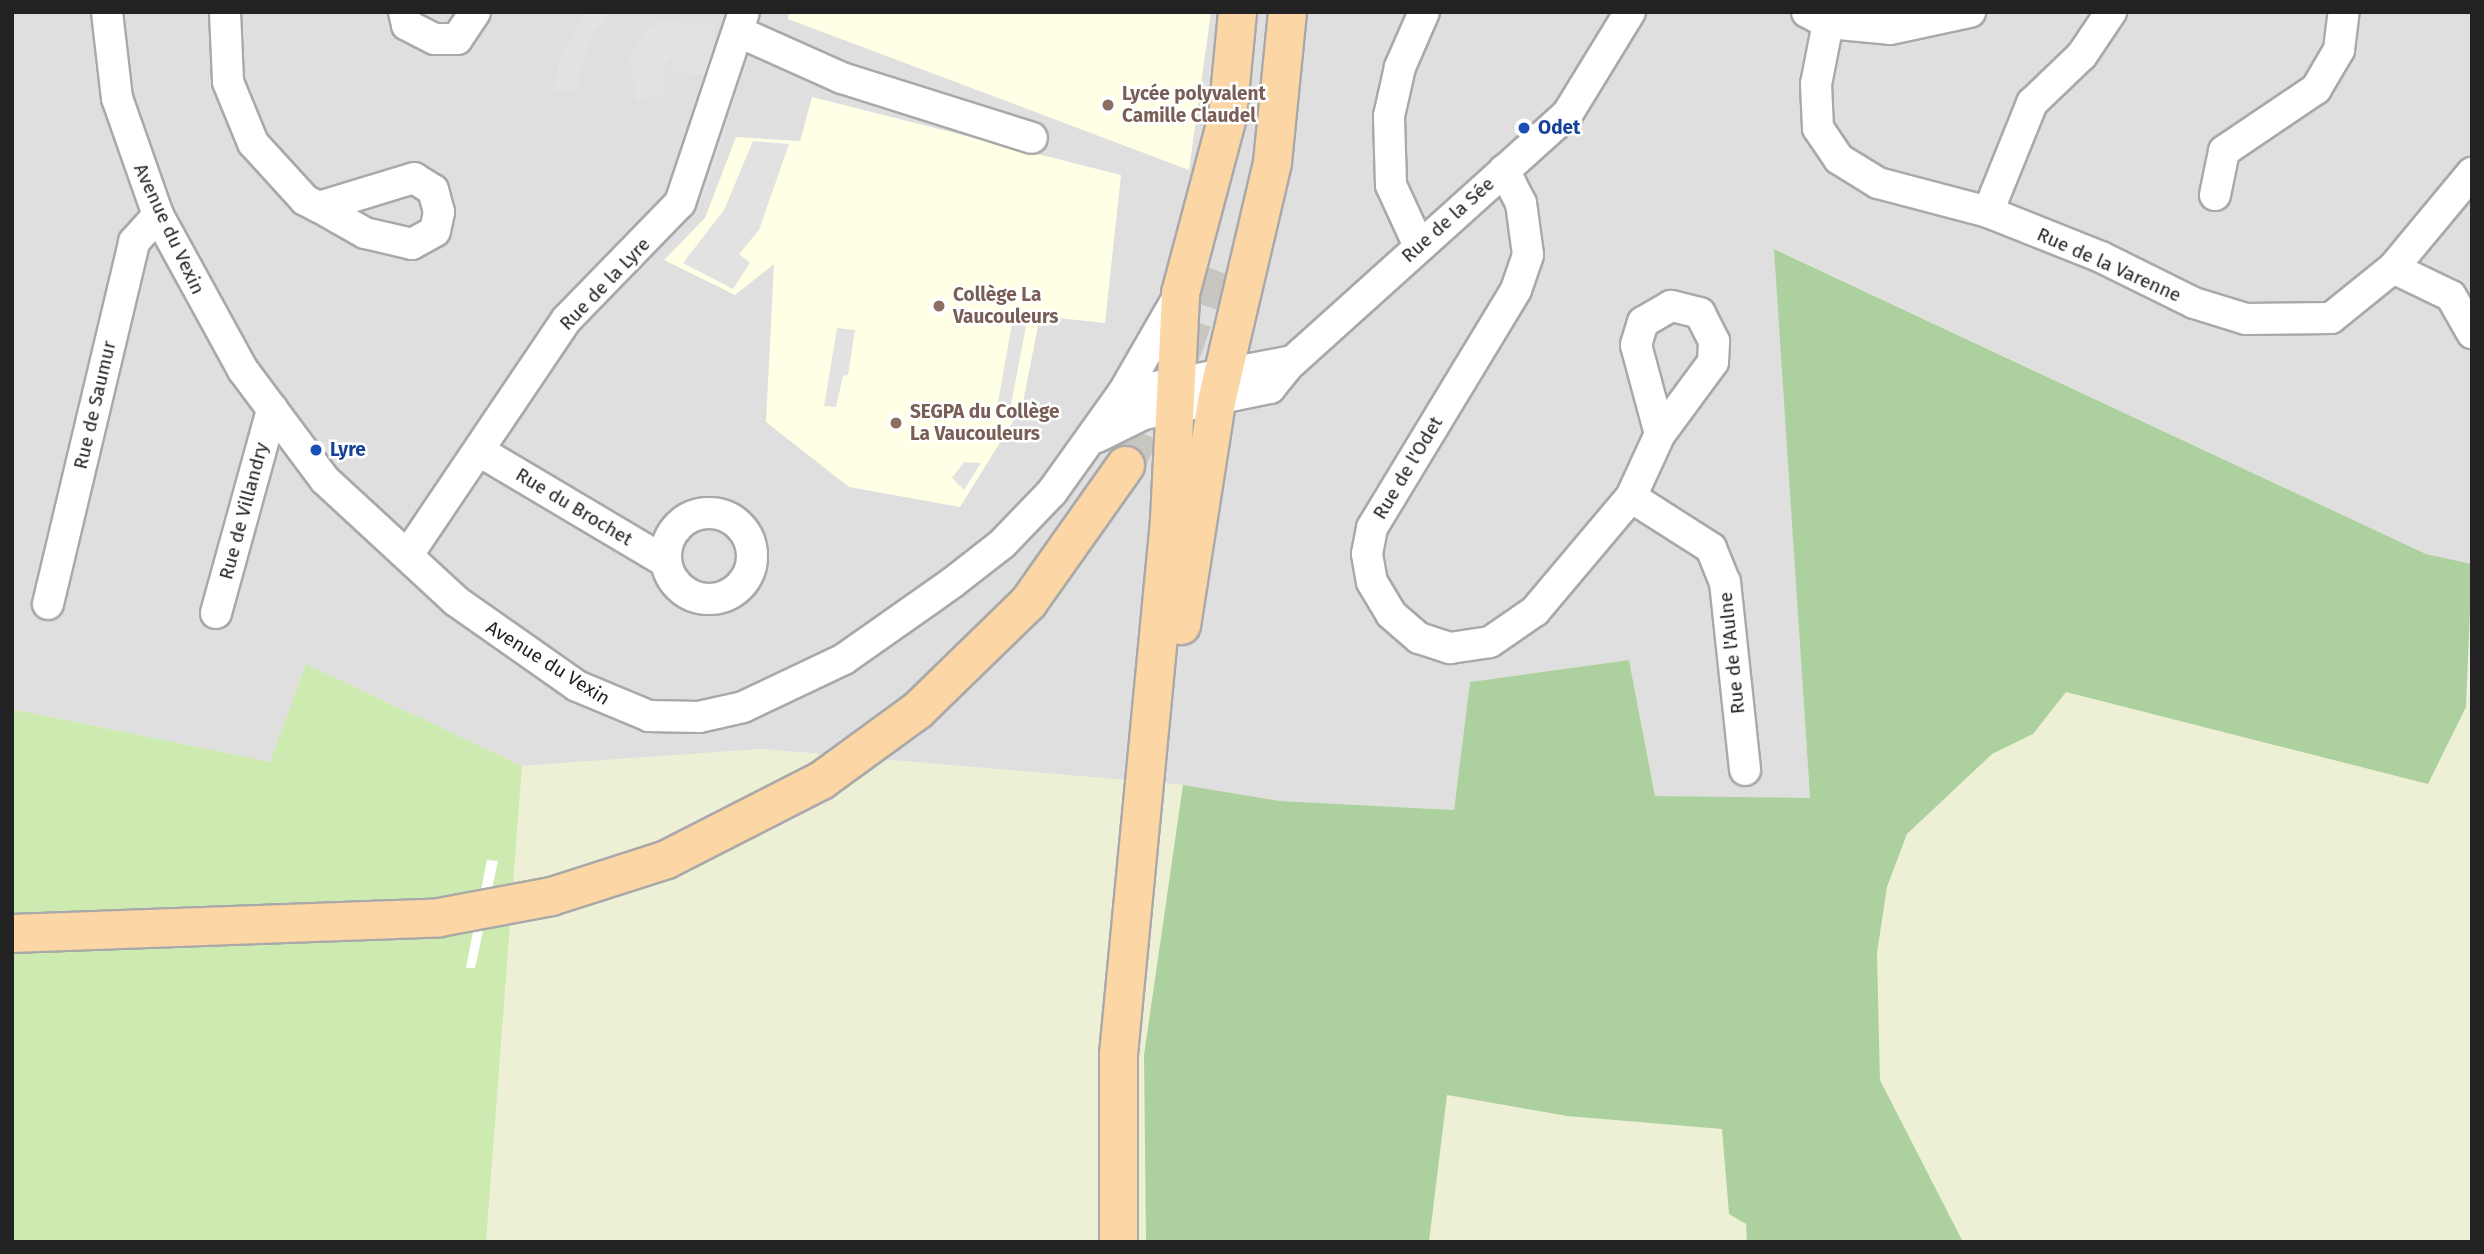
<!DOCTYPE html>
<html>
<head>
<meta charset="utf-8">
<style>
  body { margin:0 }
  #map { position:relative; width:2484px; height:1254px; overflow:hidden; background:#f2efe9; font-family:"Fira Sans",sans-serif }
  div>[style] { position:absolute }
  .residential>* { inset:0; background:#e0dfdf }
  .education>* { inset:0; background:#ffffe5 }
  .farmland>* { inset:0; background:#eef0d5 }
  .grass>* { inset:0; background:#cdebb0 }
  .forest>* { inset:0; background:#add19e }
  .parking>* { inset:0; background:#e2e2e2 }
  .pier>* { inset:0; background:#fff }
  .major-tunnel>* { height:37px; margin-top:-18.5px; transform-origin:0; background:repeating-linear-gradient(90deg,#c8c6c1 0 37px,transparent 0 55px) }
  .roads { filter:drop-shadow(2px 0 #a9a9a9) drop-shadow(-2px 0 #a9a9a9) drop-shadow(0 2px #a9a9a9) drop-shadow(0 -2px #a9a9a9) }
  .minor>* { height:30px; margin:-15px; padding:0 15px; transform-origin:15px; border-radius:15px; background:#fff }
  .minor>.ring { margin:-15px; padding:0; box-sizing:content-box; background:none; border:30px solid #fff; border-radius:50% }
  .major>* { height:37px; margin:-18.5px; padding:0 18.5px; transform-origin:18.5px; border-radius:18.5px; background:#fcd6a4 }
  .dots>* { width:19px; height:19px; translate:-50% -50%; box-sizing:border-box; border:4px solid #fff; border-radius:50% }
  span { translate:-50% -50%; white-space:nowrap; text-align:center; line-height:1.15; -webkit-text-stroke:5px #fff; paint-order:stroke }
  .education-label { font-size:19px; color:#785e54; font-weight:700 }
  .left { translate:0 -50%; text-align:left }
  .transit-label { font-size:19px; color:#164399; font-weight:700 }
  .street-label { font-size:19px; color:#222 }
  .frame { position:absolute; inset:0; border:14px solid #222; pointer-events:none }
</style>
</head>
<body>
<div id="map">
  <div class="residential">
    <i style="clip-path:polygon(12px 12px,2472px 12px,2472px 564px,2426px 554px,1775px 249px,1810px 799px,1655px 796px,1629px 660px,1470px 682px,1454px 810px,1280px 801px,1183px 785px,762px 749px,522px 766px,306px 664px,271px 762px,12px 709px)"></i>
  </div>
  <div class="education">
    <i style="clip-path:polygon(789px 12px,1211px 12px,1189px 170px,788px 19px)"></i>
    <i style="clip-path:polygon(812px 97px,1121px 175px,1105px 323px,1040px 316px,1022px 407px,960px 507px,849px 487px,766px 422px,774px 264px,735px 295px,664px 260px,705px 218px,736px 137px,800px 141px)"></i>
  </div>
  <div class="farmland">
    <i style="clip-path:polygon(2472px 676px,2472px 1242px,1963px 1242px,1880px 1080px,1877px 953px,1887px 887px,1907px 835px,1992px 754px,2033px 734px,2066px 692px,2428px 784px,2466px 707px)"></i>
    <i style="clip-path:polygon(762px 749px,1183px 785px,1144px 1055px,1146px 1242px,486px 1242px,522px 766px)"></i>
    <i style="clip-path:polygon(1447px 1095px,1567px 1116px,1723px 1129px,1729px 1213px,1746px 1224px,1747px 1242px,1429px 1242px)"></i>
  </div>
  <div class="grass">
    <i style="clip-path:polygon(306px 664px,522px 766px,486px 1242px,12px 1242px,12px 709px,270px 762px)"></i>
  </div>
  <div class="forest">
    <i style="clip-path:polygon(1774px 249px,2426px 554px,2472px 564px,2466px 707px,2428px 784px,2066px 692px,2033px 734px,1992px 754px,1907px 834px,1887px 887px,1877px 953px,1880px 1080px,1963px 1242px,1747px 1242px,1746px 1224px,1729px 1214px,1722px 1129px,1567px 1116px,1447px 1095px,1429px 1242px,1146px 1242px,1144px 1055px,1183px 785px,1280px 801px,1454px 810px,1470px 682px,1629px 660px,1655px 796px,1810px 798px)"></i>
  </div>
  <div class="parking">
    <i style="clip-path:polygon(585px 12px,612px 12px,593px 33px,575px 92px,554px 92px,559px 60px)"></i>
    <i style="clip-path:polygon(661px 21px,716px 25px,710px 76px,672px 72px,672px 57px,662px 67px,666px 94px,636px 101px,630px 56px,645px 30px)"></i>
    <i style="clip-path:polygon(734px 78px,740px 81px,707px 192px,678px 234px,673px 229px,706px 175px)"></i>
    <i style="clip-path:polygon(753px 141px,789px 144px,759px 230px,739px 254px,750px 263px,733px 289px,683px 263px,724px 210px)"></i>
    <i style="clip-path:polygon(1012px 323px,1026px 326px,1010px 410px,997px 408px)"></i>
    <i style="clip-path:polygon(837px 328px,855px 330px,848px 375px,843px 376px,836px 407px,824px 406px)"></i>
    <i style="clip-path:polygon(964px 462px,981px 463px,964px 490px,952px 478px)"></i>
  </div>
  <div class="pier">
    <i style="clip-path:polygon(487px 860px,498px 861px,475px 968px,466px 968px)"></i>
  </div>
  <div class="major-tunnel">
    <i style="left:1125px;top:465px;width:123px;rotate:-63deg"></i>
    <i style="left:1181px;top:355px;width:105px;rotate:-70.5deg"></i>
  </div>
  <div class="roads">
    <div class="minor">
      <i style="left:107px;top:12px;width:87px;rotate:83.4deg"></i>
      <i style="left:117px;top:98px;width:124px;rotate:70.7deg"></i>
      <i style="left:158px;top:215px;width:177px;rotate:61.3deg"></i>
      <i style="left:243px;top:370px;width:137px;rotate:53.3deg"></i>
      <i style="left:325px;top:480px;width:178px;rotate:42.7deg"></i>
      <i style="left:456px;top:601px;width:148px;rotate:35.1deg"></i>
      <i style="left:577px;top:686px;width:78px;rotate:22.6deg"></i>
      <i style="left:649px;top:716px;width:50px;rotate:1.1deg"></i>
      <i style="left:699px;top:717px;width:45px;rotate:-12.8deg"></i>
      <i style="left:743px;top:707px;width:112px;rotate:-25.4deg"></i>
      <i style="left:844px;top:659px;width:132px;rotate:-35.1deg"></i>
      <i style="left:952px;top:583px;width:63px;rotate:-38deg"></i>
      <i style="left:1002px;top:544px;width:72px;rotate:-46.1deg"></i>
      <i style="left:1052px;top:492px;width:122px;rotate:-54.4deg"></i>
      <i style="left:1123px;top:393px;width:173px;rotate:-10.7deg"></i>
      <i style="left:1293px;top:361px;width:370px;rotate:-42deg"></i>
      <i style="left:1568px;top:113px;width:119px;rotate:-58.5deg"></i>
      <i style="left:225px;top:12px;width:70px;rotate:87.5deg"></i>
      <i style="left:228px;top:82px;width:66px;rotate:67.7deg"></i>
      <i style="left:253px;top:143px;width:77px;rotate:47.6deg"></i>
      <i style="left:305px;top:200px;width:16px;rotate:27deg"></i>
      <i style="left:319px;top:207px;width:53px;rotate:29.5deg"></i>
      <i style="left:365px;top:233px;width:48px;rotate:13.2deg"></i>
      <i style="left:412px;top:244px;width:26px;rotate:-29deg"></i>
      <i style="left:435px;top:231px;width:19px;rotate:-78deg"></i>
      <i style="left:439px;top:212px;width:23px;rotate:-105deg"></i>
      <i style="left:433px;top:190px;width:22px;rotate:-148deg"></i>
      <i style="left:414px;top:178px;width:99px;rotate:163deg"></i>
      <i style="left:404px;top:12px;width:13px;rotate:77deg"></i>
      <i style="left:407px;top:25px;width:31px;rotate:27deg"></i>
      <i style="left:435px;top:39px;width:22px"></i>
      <i style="left:457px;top:39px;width:32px;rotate:-56deg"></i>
      <i style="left:1807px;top:12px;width:24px;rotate:28deg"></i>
      <i style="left:1828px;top:23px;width:62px;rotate:5.5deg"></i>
      <i style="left:1890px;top:29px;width:82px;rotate:-12deg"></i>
      <i style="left:1828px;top:23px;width:62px;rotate:101.1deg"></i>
      <i style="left:1816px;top:84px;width:44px;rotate:87.4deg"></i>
      <i style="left:1818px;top:128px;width:37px;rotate:56deg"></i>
      <i style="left:1839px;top:159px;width:46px;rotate:31.6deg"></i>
      <i style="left:1878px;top:183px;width:114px;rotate:14.8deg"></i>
      <i style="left:1988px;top:212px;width:122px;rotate:21.7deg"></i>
      <i style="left:2101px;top:257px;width:104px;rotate:26.3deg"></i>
      <i style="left:2194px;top:303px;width:54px;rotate:17.1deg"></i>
      <i style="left:2246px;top:319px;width:85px;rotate:-0.7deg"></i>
      <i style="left:2331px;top:318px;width:80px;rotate:-38.9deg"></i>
      <i style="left:2393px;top:268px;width:124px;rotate:-50.3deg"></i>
      <i style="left:739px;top:32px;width:113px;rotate:24.1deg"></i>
      <i style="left:842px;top:78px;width:199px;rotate:17.5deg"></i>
      <i style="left:1504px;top:170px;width:37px;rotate:63deg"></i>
      <i style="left:1521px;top:203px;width:52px;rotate:82.3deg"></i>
      <i style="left:1528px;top:255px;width:37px;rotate:109deg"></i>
      <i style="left:1516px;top:290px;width:278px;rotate:121.2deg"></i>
      <i style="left:1372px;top:528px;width:26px;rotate:101deg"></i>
      <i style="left:1367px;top:554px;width:28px;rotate:80deg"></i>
      <i style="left:1372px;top:582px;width:37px;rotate:59deg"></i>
      <i style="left:1391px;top:614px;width:37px;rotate:41deg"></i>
      <i style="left:1419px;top:638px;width:33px;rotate:18deg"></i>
      <i style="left:1450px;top:648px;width:40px;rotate:-8.5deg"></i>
      <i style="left:1490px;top:642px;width:55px;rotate:-34.6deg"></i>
      <i style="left:1535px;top:611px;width:149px;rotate:-49.9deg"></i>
      <i style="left:1631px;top:497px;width:69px;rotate:-65.3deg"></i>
      <i style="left:1660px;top:434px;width:89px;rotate:-53.6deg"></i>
      <i style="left:1713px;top:362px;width:21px;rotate:-87deg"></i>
      <i style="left:1714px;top:341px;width:31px;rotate:-117deg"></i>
      <i style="left:1700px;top:313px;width:30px;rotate:-166deg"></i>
      <i style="left:1671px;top:306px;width:32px;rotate:150deg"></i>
      <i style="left:1643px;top:322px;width:24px;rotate:107deg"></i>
      <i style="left:1636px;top:345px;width:92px;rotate:74.9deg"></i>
      <i style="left:2215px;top:195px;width:45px;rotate:-78.4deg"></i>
      <i style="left:2224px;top:151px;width:111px;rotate:-34deg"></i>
      <i style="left:2316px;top:89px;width:45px;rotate:-59.5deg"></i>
      <i style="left:2339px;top:50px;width:38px;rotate:-83deg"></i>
      <i style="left:1988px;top:212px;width:118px;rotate:-68deg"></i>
      <i style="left:2032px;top:103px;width:69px;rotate:-43.8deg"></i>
      <i style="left:2082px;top:55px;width:52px;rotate:-56deg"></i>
      <i style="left:1419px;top:246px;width:67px;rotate:-114.7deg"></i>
      <i style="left:1391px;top:185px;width:69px;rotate:-91.7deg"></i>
      <i style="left:1389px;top:116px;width:50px;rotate:-77.3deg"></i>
      <i style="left:1400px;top:67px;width:60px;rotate:-66.4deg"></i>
      <i style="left:2393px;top:268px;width:64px;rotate:25.8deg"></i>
      <i style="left:2451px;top:296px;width:43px;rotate:60.4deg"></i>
      <i style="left:1123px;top:393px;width:114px;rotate:-60.1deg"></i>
      <i style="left:1097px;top:437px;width:52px;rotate:-26.1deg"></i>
      <i style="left:1144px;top:414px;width:129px;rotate:-11.7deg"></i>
      <i style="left:1270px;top:388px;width:35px;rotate:-51deg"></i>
      <i style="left:481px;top:452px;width:215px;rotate:30.7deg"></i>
      <i style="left:1631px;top:497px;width:95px;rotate:32.5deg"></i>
      <i style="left:1711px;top:548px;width:37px;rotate:68deg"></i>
      <i style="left:1725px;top:582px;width:189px;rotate:83.9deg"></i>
      <i class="ring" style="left:666px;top:513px;width:56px;height:56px"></i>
      <i style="left:409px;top:553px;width:282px;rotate:-56deg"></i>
      <i style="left:567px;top:319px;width:162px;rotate:-45.8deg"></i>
      <i style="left:680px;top:203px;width:201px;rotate:-71.5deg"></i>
      <i style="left:48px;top:604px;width:372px;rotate:-76.6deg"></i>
      <i style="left:134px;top:242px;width:36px;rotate:-48deg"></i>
      <i style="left:216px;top:613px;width:212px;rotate:-74.6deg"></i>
    </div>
    <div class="major">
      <i style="left:1181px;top:625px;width:227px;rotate:-81.1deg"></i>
      <i style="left:1216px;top:401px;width:245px;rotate:-76.8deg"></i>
      <i style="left:1272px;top:162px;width:151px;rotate:-84.3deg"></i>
      <i style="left:12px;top:933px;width:427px;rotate:-2.1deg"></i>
      <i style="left:439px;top:917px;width:114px;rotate:-10.6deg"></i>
      <i style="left:551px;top:896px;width:121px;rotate:-17.8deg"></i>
      <i style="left:666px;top:859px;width:174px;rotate:-27deg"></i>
      <i style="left:821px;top:780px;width:119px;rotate:-36.1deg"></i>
      <i style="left:917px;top:710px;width:155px;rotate:-44.2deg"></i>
      <i style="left:1028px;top:602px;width:168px;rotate:-54.7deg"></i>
      <i style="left:1118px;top:1242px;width:188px;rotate:-90deg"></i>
      <i style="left:1118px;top:1054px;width:536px;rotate:-84.54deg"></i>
      <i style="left:1169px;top:520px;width:227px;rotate:-87.2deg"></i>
      <i style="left:1180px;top:293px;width:183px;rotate:-75.1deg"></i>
      <i style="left:1227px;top:116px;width:104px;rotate:-84.5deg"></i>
    </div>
  </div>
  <div class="dots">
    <i style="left:1108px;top:105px;background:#8d6e63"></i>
    <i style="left:1524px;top:128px;background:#1a4fb4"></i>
    <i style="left:939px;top:306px;background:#8d6e63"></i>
    <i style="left:896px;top:423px;background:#8d6e63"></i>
    <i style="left:316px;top:450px;background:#1a4fb4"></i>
  </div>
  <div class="education-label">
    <span class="left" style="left:1122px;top:105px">Lycée polyvalent<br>Camille Claudel</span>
    <span class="left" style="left:953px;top:306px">Collège La<br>Vaucouleurs</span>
    <span class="left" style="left:910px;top:423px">SEGPA du Collège<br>La Vaucouleurs</span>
  </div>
  <div class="transit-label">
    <span class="left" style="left:1538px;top:128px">Odet</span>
    <span class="left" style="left:330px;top:450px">Lyre</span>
  </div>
  <div class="street-label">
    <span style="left:1448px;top:220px;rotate:-42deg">Rue de la Sée</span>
    <span style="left:169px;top:229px;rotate:65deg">Avenue du Vexin</span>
    <span style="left:2109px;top:265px;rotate:24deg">Rue de la Varenne</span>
    <span style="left:605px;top:284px;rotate:-46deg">Rue de la Lyre</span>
    <span style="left:95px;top:405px;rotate:-77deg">Rue de Saumur</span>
    <span style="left:1408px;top:468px;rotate:-59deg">Rue de l'Odet</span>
    <span style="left:574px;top:507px;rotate:31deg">Rue du Brochet</span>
    <span style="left:244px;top:511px;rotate:-75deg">Rue de Villandry</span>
    <span style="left:1732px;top:653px;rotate:-96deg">Rue de l'Aulne</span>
    <span style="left:548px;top:663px;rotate:32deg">Avenue du Vexin</span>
  </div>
  <div class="frame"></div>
</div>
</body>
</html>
